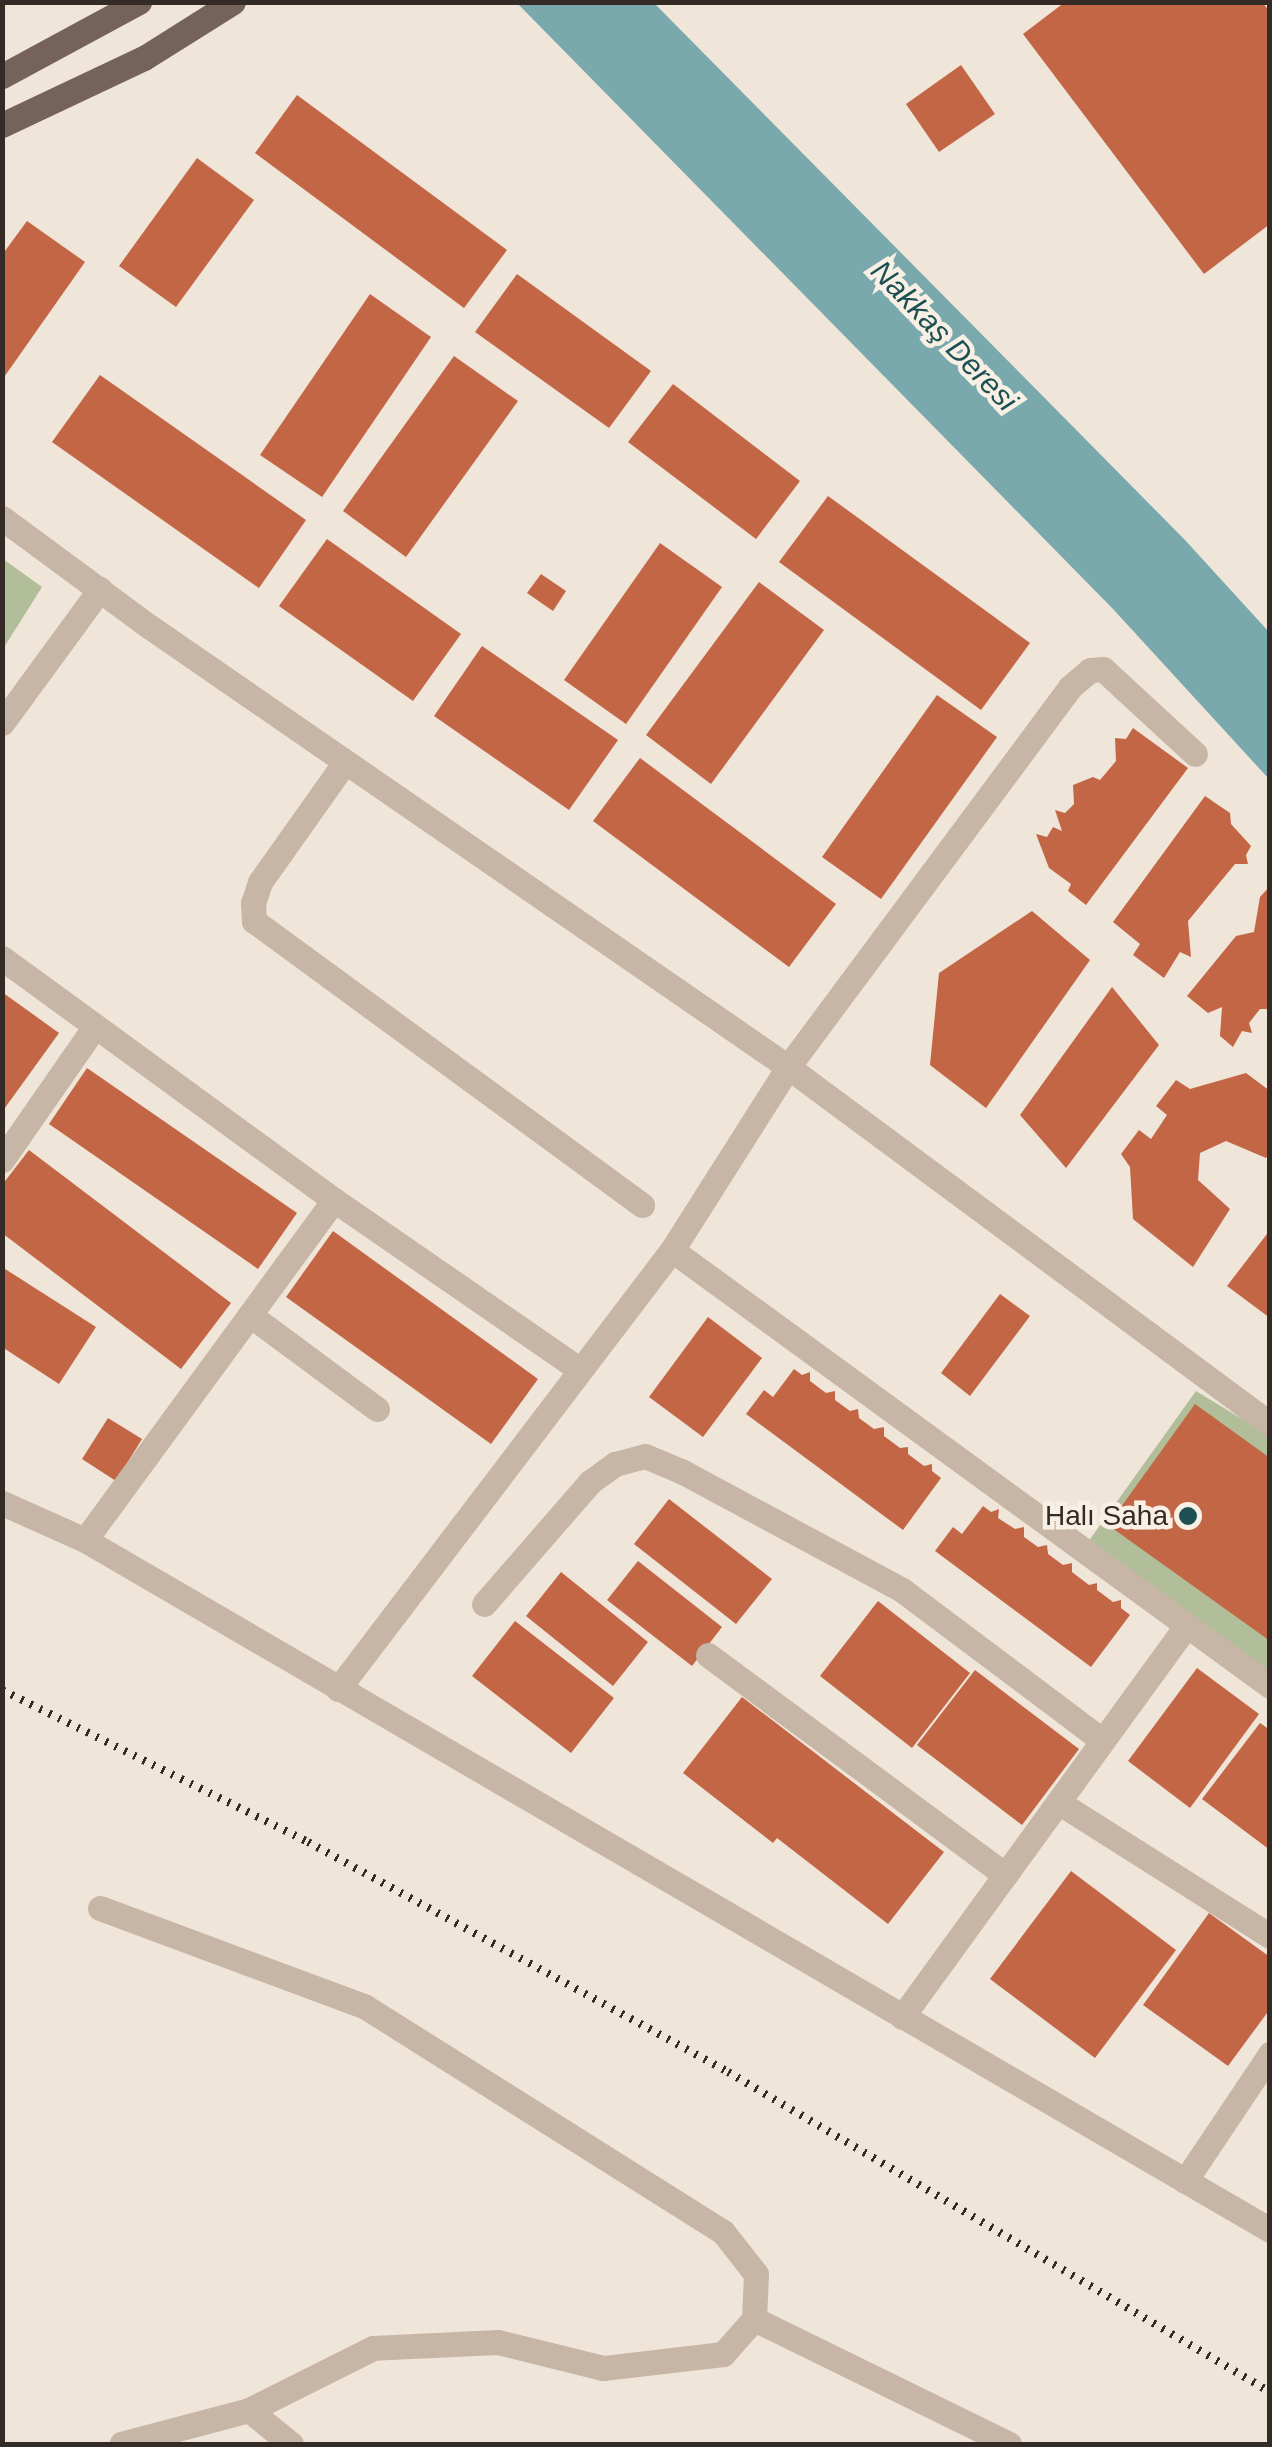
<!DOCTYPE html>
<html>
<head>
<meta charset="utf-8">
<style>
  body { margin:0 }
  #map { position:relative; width:1272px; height:2447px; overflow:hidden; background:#f0e5d9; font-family:Helvetica,sans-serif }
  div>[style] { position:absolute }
  .green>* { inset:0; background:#b1be99 }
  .water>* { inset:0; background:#79a9ac }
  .building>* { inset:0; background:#c26645 }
  .minor>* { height:25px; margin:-12.5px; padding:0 12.5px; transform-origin:12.5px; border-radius:12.5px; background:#c7b6a5 }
  .major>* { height:25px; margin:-12.5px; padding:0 12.5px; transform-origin:12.5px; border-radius:12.5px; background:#756258 }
  .rail>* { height:8px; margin-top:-4px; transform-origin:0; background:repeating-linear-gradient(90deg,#342b26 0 2.5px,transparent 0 10.5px) }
  .dots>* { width:28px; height:28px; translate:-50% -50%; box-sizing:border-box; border:5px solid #f8f0e5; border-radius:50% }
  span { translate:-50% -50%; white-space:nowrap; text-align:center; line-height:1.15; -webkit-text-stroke:9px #f8f0e5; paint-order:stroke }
  .poi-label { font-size:28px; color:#342b26 }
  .right { translate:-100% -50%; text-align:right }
  .water-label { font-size:30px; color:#1d4f53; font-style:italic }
  .frame { position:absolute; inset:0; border:5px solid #342b26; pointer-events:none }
</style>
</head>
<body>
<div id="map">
  <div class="green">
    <i style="clip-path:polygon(3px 559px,42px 587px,3px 649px)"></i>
    <i style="clip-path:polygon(1196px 1391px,1270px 1436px,1269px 1684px,1083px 1549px)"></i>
  </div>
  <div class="water">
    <i style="clip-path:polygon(517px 3px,654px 3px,1185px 540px,1269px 632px,1269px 779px,1113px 609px)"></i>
  </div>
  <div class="building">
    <i style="clip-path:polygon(1065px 2px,1262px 2px,1270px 12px,1270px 224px,1204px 274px,1023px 34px)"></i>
    <i style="clip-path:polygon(961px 65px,995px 114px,939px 152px,906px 104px)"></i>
    <i style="clip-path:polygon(297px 95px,507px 250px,464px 308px,255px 153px)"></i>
    <i style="clip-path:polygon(197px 158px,254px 200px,176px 307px,119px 266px)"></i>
    <i style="clip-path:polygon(27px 221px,85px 262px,2px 380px,2px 255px)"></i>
    <i style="clip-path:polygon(517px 274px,651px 371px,609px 428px,475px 332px)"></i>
    <i style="clip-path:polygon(370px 294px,431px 337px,322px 497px,260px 455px)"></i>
    <i style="clip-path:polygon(454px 356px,518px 401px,406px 557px,343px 511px)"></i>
    <i style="clip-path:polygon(100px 375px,306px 520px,259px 588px,52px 442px)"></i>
    <i style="clip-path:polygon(673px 384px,800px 481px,756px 539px,628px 442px)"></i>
    <i style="clip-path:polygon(828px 496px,1030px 643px,981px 710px,779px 562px)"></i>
    <i style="clip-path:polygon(327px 539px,461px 634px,413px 701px,279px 606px)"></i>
    <i style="clip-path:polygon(660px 543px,722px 587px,626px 724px,564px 680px)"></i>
    <i style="clip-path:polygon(541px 574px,566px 591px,553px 611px,527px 593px)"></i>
    <i style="clip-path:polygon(759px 582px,824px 630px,711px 784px,646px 735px)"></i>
    <i style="clip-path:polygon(482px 646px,618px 740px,569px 810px,434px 716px)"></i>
    <i style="clip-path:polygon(937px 695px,997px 737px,881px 899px,822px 857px)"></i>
    <i style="clip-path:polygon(1133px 728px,1188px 768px,1086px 905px,1068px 891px,1071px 884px,1049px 868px,1036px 834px,1047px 837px,1053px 827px,1062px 831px,1055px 810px,1065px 813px,1074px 804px,1073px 785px,1093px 777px,1100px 780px,1116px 761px,1115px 738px,1126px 739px)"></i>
    <i style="clip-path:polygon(640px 758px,836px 904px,789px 967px,593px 821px)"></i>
    <i style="clip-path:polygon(1205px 796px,1230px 813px,1231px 824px,1251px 846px,1246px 855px,1248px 864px,1235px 864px,1188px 921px,1191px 957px,1180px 952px,1164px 978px,1133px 955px,1140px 944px,1113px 922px)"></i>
    <i style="clip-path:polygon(1270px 886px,1267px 1009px,1260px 1009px,1249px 1023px,1252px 1033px,1242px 1031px,1233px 1047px,1220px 1036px,1222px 1007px,1208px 1013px,1187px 996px,1236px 936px,1254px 932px,1260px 897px)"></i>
    <i style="clip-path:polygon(1032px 911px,1090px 960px,986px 1108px,930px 1065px,939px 973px)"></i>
    <i style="clip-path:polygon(1112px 987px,1159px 1045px,1066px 1168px,1020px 1115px)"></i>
    <i style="clip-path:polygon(2px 992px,59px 1033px,2px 1112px)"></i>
    <i style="clip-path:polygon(87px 1068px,297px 1213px,258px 1269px,49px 1124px)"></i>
    <i style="clip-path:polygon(1246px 1073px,1270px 1091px,1270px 1153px,1266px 1158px,1226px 1141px,1200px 1153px,1198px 1180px,1230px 1209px,1193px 1267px,1133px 1219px,1130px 1167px,1121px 1154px,1139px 1130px,1151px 1139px,1167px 1115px,1156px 1106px,1176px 1080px,1190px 1089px)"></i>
    <i style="clip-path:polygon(29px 1150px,231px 1303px,181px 1369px,2px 1233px,2px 1185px)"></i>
    <i style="clip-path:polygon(1270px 1230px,1270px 1318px,1227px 1286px)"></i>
    <i style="clip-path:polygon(333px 1231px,538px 1379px,491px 1444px,286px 1297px)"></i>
    <i style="clip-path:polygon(2px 1267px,96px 1327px,59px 1384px,2px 1347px)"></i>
    <i style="clip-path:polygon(1000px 1294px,1030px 1316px,970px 1396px,941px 1373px)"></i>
    <i style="clip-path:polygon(708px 1317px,762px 1358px,703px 1437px,649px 1397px)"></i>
    <i style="clip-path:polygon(794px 1369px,802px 1375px,810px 1372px,810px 1381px,826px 1393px,835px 1391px,835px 1400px,850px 1411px,858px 1409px,859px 1418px,874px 1429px,884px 1427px,884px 1436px,900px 1448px,908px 1447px,908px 1454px,924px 1466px,932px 1464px,932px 1471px,941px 1478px,903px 1530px,746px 1414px,764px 1390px,773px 1397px)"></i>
    <i style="clip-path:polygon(1195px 1404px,1270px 1458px,1270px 1641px,1108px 1525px)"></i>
    <i style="clip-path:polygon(108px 1418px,142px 1439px,116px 1481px,82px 1459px)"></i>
    <i style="clip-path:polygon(669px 1499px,772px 1579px,736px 1624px,634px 1544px)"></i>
    <i style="clip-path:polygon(983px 1506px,991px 1512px,999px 1509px,998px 1518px,1015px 1529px,1024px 1527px,1024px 1537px,1038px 1547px,1047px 1545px,1048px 1554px,1063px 1565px,1072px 1563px,1072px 1572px,1089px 1585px,1097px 1583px,1097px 1590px,1113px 1602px,1121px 1600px,1121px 1608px,1130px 1615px,1091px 1667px,935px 1551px,953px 1527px,962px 1534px)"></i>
    <i style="clip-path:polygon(638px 1561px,722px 1627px,692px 1666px,607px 1600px)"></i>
    <i style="clip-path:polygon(561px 1572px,648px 1642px,613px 1686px,526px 1616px)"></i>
    <i style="clip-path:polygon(878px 1601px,970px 1673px,912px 1748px,820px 1676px)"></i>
    <i style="clip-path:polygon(515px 1621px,614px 1698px,571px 1753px,472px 1676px)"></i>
    <i style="clip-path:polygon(1197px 1668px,1259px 1714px,1190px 1808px,1128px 1761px)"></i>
    <i style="clip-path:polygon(975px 1670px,1079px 1749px,1022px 1825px,917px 1745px)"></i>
    <i style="clip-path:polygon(742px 1697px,944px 1852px,888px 1924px,777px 1838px,773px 1843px,683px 1773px)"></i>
    <i style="clip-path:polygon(1260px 1723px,1270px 1730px,1270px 1850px,1202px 1799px)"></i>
    <i style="clip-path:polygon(1071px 1871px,1176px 1950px,1095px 2058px,990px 1979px)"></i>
    <i style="clip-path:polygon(1209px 1913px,1270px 1957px,1270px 2009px,1228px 2066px,1143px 2005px)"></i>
  </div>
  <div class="minor">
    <i style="left:2px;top:518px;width:184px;rotate:36.4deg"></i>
    <i style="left:150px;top:627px;width:775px;rotate:34.59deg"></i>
    <i style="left:788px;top:1067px;width:600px;rotate:36.53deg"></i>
    <i style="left:2px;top:723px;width:166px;rotate:-53.8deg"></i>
    <i style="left:345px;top:762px;width:147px;rotate:125.3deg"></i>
    <i style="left:260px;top:882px;width:22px;rotate:108deg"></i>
    <i style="left:253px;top:903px;width:18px;rotate:87deg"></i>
    <i style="left:254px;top:921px;width:481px;rotate:36.2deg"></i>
    <i style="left:2px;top:958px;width:411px;rotate:36.1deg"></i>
    <i style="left:334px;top:1200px;width:298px;rotate:34.6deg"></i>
    <i style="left:2px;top:1160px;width:163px;rotate:-55.2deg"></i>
    <i style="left:672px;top:1250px;width:740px;rotate:36.1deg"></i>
    <i style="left:250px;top:1315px;width:158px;rotate:36.5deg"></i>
    <i style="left:2px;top:1503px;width:91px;rotate:24deg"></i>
    <i style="left:85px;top:1540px;width:1371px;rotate:30.21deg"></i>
    <i style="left:85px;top:1540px;width:421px;rotate:-53.8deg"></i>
    <i style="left:484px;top:1604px;width:162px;rotate:-49deg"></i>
    <i style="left:590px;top:1482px;width:31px;rotate:-36deg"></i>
    <i style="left:615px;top:1464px;width:31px;rotate:-15deg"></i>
    <i style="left:645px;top:1456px;width:41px;rotate:22.8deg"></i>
    <i style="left:683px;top:1472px;width:249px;rotate:28.3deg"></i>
    <i style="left:902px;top:1590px;width:251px;rotate:36.9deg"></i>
    <i style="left:708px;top:1655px;width:370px;rotate:36.5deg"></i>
    <i style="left:338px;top:1689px;width:552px;rotate:-52.74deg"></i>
    <i style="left:672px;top:1250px;width:217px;rotate:-57.6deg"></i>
    <i style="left:788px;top:1067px;width:473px;rotate:-53.4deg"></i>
    <i style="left:1070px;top:687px;width:26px;rotate:-40deg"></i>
    <i style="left:1090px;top:670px;width:13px;rotate:-4deg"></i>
    <i style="left:1103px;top:669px;width:125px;rotate:42.7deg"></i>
    <i style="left:1058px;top:1802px;width:251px;rotate:32.3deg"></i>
    <i style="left:100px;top:1908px;width:282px;rotate:20.4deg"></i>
    <i style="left:364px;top:2006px;width:424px;rotate:32.2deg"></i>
    <i style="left:723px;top:2232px;width:53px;rotate:51.8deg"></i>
    <i style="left:756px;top:2274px;width:45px;rotate:92.5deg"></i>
    <i style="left:754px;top:2319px;width:47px;rotate:131.5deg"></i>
    <i style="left:723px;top:2354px;width:121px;rotate:173.3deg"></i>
    <i style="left:603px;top:2368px;width:108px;rotate:-166.1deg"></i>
    <i style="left:498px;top:2342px;width:125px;rotate:177.3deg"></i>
    <i style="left:373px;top:2348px;width:139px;rotate:153.4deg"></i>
    <i style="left:249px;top:2410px;width:132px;rotate:165.1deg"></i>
    <i style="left:902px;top:2017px;width:482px;rotate:-54deg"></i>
    <i style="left:1185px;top:2181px;width:153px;rotate:-56.2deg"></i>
    <i style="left:754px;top:2319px;width:284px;rotate:26.1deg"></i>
    <i style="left:249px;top:2410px;width:54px;rotate:39deg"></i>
  </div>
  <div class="major">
    <i style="left:2px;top:76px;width:156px;rotate:-28.4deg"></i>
    <i style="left:2px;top:125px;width:157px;rotate:-25.3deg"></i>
    <i style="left:144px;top:58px;width:105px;rotate:-32.2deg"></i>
  </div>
  <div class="rail">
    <i style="left:2px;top:1690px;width:342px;rotate:26.4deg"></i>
    <i style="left:308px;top:1842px;width:479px;rotate:28.7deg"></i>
    <i style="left:728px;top:2072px;width:629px;rotate:30.56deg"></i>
  </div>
  <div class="dots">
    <i style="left:1188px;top:1516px;background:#1d4f53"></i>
  </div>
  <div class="poi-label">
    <span class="right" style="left:1168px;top:1516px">Halı Saha</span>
  </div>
  <div class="water-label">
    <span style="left:944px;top:336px;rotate:46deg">Nakkaş Deresi</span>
  </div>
  <div class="frame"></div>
</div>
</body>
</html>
